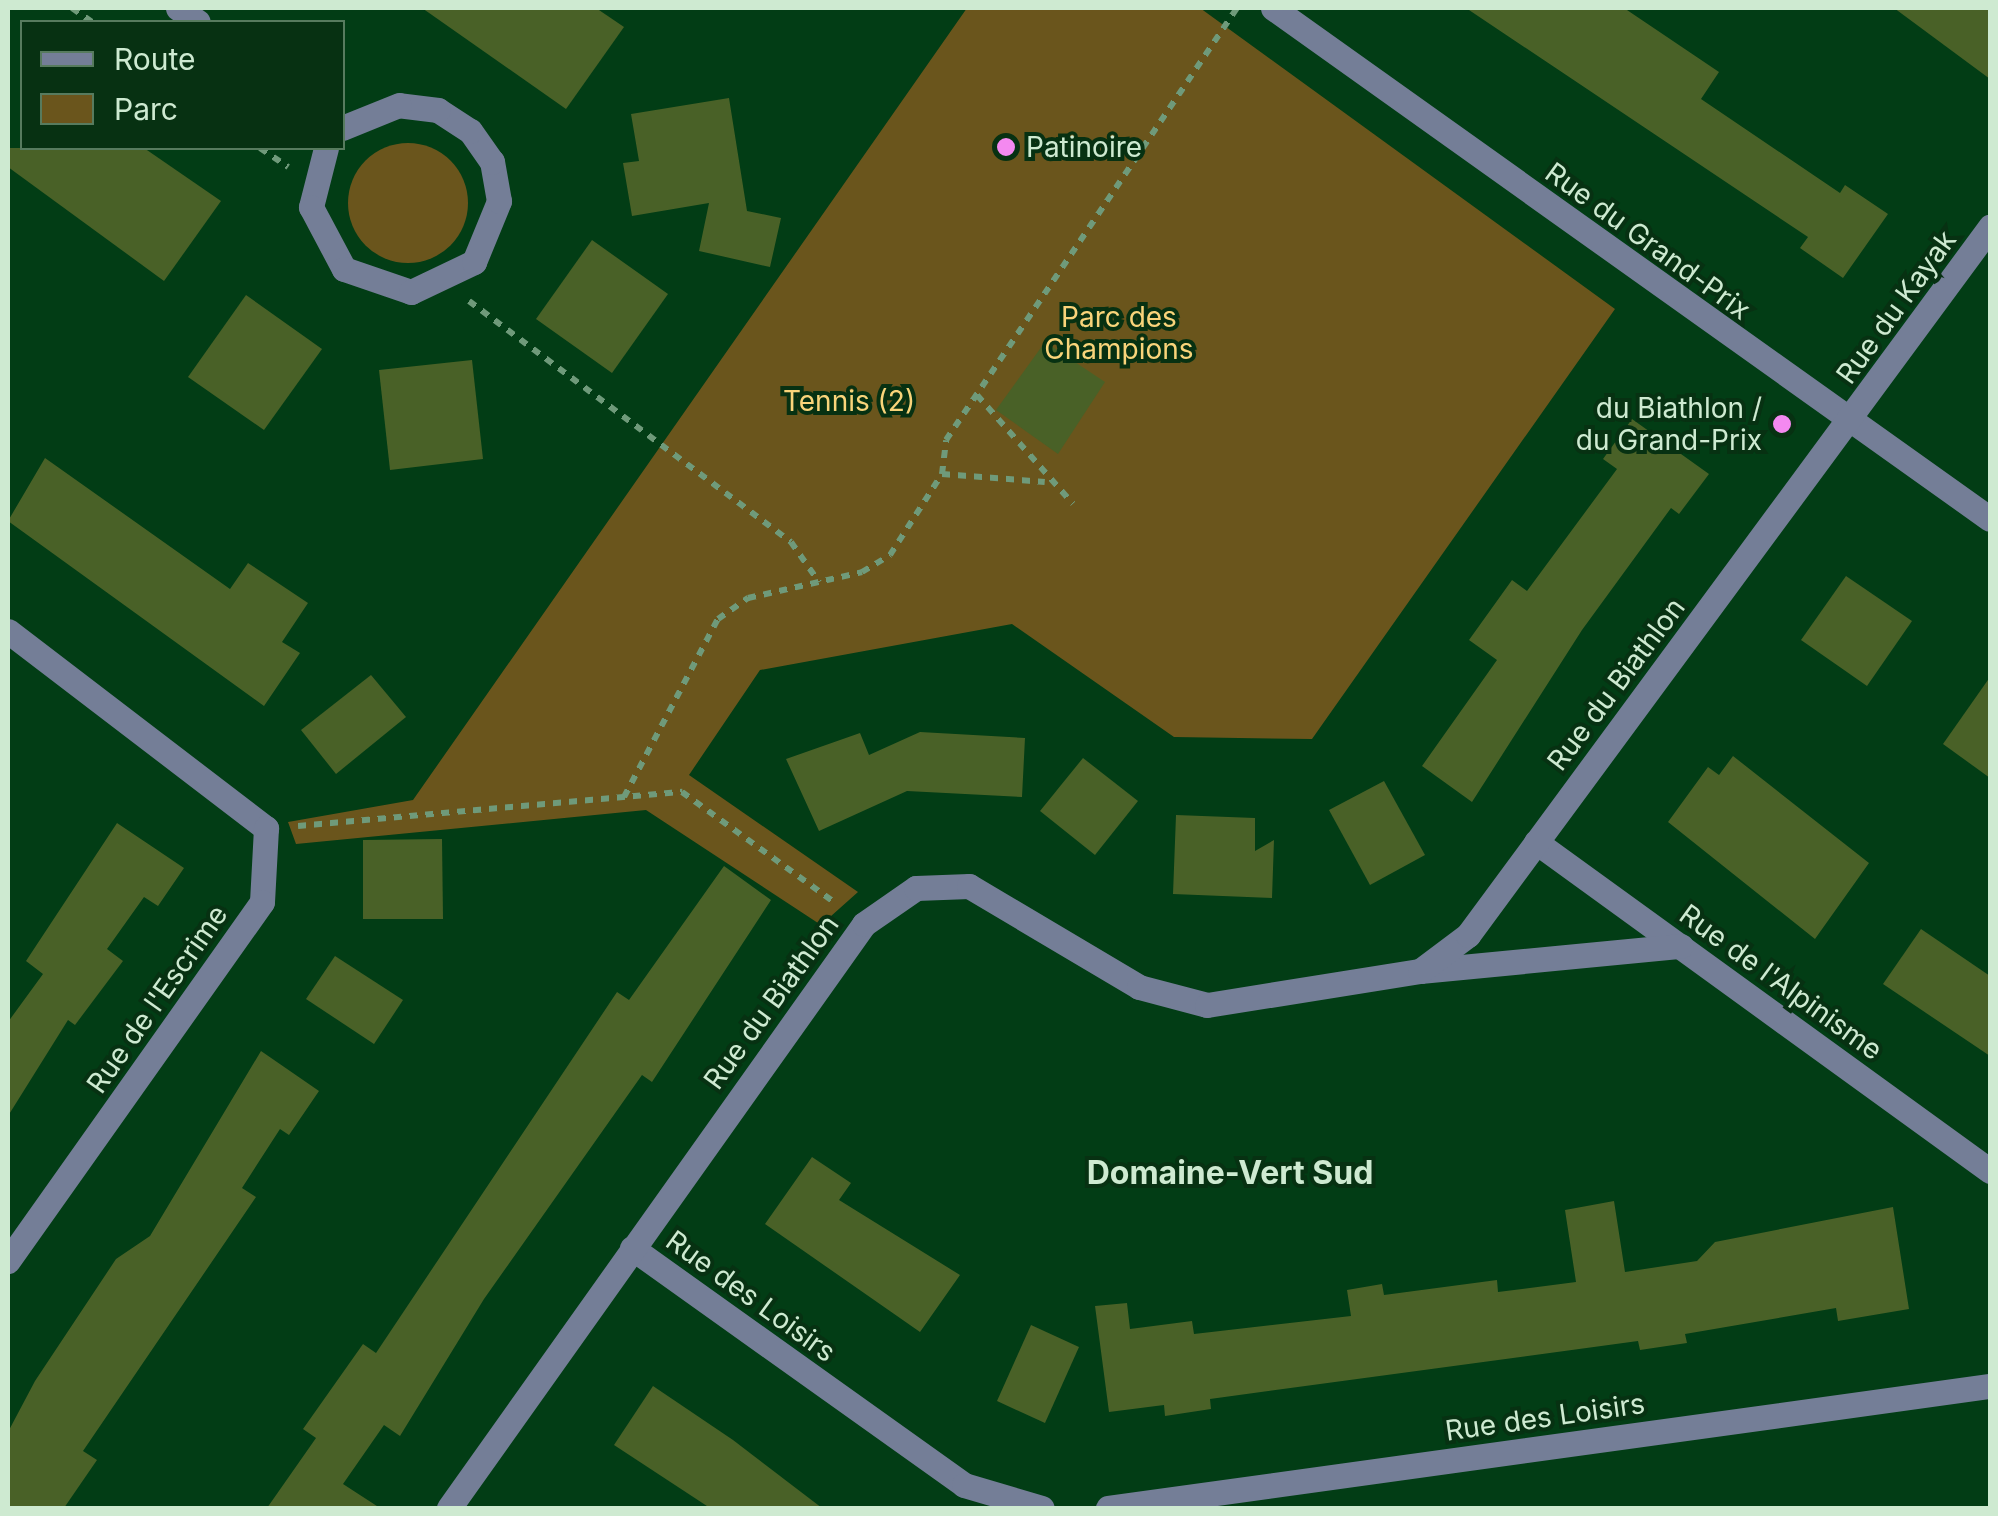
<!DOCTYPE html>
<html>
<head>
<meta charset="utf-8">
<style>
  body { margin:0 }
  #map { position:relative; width:1998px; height:1516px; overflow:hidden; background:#023d15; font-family:Inter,sans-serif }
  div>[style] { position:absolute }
  .green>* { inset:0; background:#6a551c }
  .round { border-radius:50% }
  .building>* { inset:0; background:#496127 }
  .path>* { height:6px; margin-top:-3px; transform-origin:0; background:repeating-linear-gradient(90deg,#6f9a7a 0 8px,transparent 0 16px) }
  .minor>* { height:25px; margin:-12.5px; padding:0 12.5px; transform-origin:12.5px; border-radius:12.5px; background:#747e97 }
  .dots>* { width:28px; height:28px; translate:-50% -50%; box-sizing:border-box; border:5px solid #073112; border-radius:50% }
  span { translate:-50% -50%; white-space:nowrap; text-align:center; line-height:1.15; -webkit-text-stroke:8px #073112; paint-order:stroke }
  .poi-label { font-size:28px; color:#ceead1 }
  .left { translate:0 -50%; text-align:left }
  .right { translate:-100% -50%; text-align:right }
  .street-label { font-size:28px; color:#ceead1 }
  .park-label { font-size:28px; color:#f9d47a }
  .quarter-label { font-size:32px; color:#ceead1; font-weight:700 }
  .frame { position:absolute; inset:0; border:10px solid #ceead1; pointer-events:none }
  .legend { position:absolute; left:20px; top:20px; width:325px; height:130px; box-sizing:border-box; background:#073112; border:2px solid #577b5e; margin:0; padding:12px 18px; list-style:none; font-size:30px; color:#ceead1 }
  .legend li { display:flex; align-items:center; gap:20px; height:50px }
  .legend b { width:50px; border:2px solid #577b5e }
</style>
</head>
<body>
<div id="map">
  <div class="green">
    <i style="clip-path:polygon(967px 8px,1200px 8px,1615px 309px,1312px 739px,1174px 737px,1012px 624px,760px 670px,689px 775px,858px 892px,821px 925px,646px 810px,296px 844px,288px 822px,413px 800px)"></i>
    <i class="round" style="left:348px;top:143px;width:120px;height:120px"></i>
  </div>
  <div class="building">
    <i style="clip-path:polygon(422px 8px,596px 8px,624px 27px,566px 109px)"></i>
    <i style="clip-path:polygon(1466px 8px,1624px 8px,1719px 72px,1701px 99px,1840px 193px,1845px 185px,1888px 214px,1843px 278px,1800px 248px,1808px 237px)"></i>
    <i style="clip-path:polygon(1894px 8px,1990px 8px,1990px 79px)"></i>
    <i style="clip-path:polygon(729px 98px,747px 211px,781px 218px,770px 267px,699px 251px,709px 203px,632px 216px,623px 163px,639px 161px,631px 114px)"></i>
    <i style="clip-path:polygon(8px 148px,144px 148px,221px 201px,164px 281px,8px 167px)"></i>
    <i style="clip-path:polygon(592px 240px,668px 294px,612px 373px,536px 319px)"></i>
    <i style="clip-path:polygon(246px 295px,322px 349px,264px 430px,188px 377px)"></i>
    <i style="clip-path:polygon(1045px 342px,1105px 382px,1058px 454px,996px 410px)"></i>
    <i style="clip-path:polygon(472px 360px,483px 459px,390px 470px,379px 370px)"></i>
    <i style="clip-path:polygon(1632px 419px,1709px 474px,1679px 514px,1671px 508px,1582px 630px,1472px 802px,1422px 766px,1497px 660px,1469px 640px,1512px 580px,1527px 591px,1617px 469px,1603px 459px)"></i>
    <i style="clip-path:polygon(45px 458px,230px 589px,248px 563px,308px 603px,282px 642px,300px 653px,264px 706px,8px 521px)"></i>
    <i style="clip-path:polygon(1846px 576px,1912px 621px,1867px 686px,1801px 640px)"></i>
    <i style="clip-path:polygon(371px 675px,406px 717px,336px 774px,301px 730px)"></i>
    <i style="clip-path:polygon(1990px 677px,1990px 778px,1943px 744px)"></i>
    <i style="clip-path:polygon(920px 732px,1025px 738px,1022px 797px,907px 791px,819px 831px,786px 759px,860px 733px,869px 755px)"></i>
    <i style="clip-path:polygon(1733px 756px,1869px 863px,1815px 939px,1668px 822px,1708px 767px,1719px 775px)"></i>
    <i style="clip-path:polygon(1083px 758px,1138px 801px,1095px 855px,1040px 811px)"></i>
    <i style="clip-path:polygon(1384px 781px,1425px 855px,1370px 885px,1329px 810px)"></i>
    <i style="clip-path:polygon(1176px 815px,1255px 818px,1255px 851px,1274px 840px,1272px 898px,1173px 894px)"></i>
    <i style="clip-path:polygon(117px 823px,184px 868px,158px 906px,144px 897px,107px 949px,123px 961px,75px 1025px,68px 1020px,8px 1116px,8px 1022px,43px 974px,26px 961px)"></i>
    <i style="clip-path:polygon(442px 839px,443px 919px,363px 919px,363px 840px)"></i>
    <i style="clip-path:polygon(724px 866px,771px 900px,652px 1082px,642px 1075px,484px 1299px,400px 1436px,384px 1425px,343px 1484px,380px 1508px,267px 1508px,316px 1438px,303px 1429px,363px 1344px,376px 1353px,617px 992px,629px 1000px)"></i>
    <i style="clip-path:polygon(1921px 929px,1990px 976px,1990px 1056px,1883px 984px)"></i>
    <i style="clip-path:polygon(335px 956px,403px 1000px,374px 1044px,306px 999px)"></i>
    <i style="clip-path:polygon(261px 1051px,319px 1091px,289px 1135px,280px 1129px,242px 1188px,256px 1197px,83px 1451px,97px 1460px,64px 1508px,8px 1508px,8px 1432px,35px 1381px,116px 1259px,150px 1236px)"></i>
    <i style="clip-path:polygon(812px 1157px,851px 1183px,839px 1200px,960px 1275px,920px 1332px,765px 1224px)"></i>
    <i style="clip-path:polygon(1614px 1201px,1625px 1272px,1697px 1261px,1715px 1242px,1893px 1207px,1909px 1309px,1838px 1321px,1836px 1308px,1685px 1334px,1687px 1343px,1640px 1350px,1638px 1341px,1210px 1399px,1211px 1409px,1165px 1416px,1164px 1405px,1109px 1412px,1095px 1306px,1127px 1303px,1130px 1329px,1192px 1321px,1194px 1334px,1351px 1316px,1347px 1290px,1382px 1284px,1384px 1295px,1497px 1280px,1498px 1292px,1576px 1282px,1565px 1210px)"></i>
    <i style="clip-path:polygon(1031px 1325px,1079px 1347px,1045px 1423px,997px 1401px)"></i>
    <i style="clip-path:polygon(653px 1386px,733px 1440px,822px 1508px,710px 1508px,614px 1445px)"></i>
  </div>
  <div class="path">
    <i style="left:72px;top:8px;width:24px;rotate:35deg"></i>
    <i style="left:260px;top:148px;width:34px;rotate:34deg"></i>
    <i style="left:469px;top:301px;width:402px;rotate:36.8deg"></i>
    <i style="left:791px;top:542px;width:49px;rotate:55deg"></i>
    <i style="left:977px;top:395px;width:145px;rotate:48.6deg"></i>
    <i style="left:942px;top:474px;width:103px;rotate:4.4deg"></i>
    <i style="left:624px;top:797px;width:201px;rotate:-62.2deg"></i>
    <i style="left:718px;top:619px;width:37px;rotate:-35deg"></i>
    <i style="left:748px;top:598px;width:117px;rotate:-12.8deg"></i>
    <i style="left:862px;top:572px;width:33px;rotate:-31deg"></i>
    <i style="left:890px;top:555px;width:96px;rotate:-57.3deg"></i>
    <i style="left:942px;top:474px;width:34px;rotate:-83deg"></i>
    <i style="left:946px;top:440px;width:521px;rotate:-56.04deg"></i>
    <i style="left:298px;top:826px;width:386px;rotate:-5.1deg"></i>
    <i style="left:682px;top:792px;width:191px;rotate:35.9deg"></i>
  </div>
  <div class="minor">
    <i style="left:178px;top:8px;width:24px;rotate:35deg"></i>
    <i style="left:1273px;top:8px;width:880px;rotate:35.48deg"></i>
    <i style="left:326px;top:148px;width:61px;rotate:104.3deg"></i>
    <i style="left:311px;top:207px;width:70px;rotate:62deg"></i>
    <i style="left:344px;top:269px;width:71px;rotate:18.9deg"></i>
    <i style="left:411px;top:292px;width:70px;rotate:-25.5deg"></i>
    <i style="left:474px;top:262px;width:66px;rotate:-67.7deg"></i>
    <i style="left:499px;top:201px;width:40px;rotate:-100deg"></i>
    <i style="left:492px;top:162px;width:38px;rotate:-125deg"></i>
    <i style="left:470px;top:131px;width:38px;rotate:-147deg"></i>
    <i style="left:438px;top:110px;width:39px;rotate:-173deg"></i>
    <i style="left:399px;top:105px;width:61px;rotate:158deg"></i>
    <i style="left:8px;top:631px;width:325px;rotate:37.4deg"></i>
    <i style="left:266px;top:828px;width:74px;rotate:93.1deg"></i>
    <i style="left:262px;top:902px;width:440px;rotate:125.3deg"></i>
    <i style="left:1536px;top:842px;width:561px;rotate:35.93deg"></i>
    <i style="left:1420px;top:971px;width:262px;rotate:-5.5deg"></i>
    <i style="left:632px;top:1248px;width:408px;rotate:35.5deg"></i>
    <i style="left:964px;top:1485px;width:81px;rotate:16.4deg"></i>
    <i style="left:449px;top:1508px;width:716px;rotate:-54.6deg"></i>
    <i style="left:864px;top:924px;width:63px;rotate:-34.7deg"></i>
    <i style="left:916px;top:888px;width:53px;rotate:-2.2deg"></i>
    <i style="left:969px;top:886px;width:198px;rotate:30.7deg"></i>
    <i style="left:1139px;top:987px;width:70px;rotate:14.8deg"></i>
    <i style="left:1207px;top:1005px;width:216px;rotate:-9.1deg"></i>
    <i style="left:1420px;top:971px;width:60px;rotate:-36.9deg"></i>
    <i style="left:1468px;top:935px;width:880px;rotate:-53.6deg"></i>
    <i style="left:1108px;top:1508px;width:890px;rotate:-7.88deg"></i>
  </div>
  <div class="dots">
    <i style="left:1006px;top:147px;background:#f489f0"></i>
    <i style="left:1782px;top:424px;background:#f489f0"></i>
  </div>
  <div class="poi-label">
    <span class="left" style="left:1026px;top:147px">Patinoire</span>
    <span class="right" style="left:1762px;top:424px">du Biathlon /<br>du Grand-Prix</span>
  </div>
  <div class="street-label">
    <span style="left:1648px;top:241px;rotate:36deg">Rue du Grand-Prix</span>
    <span style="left:1896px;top:307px;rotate:-54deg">Rue du Kayak</span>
    <span style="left:1616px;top:684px;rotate:-53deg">Rue du Biathlon</span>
    <span style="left:1781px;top:982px;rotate:36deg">Rue de l'Alpinisme</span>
    <span style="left:157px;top:999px;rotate:-55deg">Rue de l'Escrime</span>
    <span style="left:771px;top:1002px;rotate:-54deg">Rue du Biathlon</span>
    <span style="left:751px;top:1296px;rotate:36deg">Rue des Loisirs</span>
    <span style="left:1545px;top:1417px;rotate:-8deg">Rue des Loisirs</span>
  </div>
  <div class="park-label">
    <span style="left:1119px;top:333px">Parc des<br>Champions</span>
    <span style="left:849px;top:401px">Tennis (2)</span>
  </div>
  <div class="quarter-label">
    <span style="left:1230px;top:1173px">Domaine-Vert Sud</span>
  </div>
  <div class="frame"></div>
  <ul class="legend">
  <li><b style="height:12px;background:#747e97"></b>Route</li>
  <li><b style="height:28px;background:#6a551c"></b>Parc</li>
  </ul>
</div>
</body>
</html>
